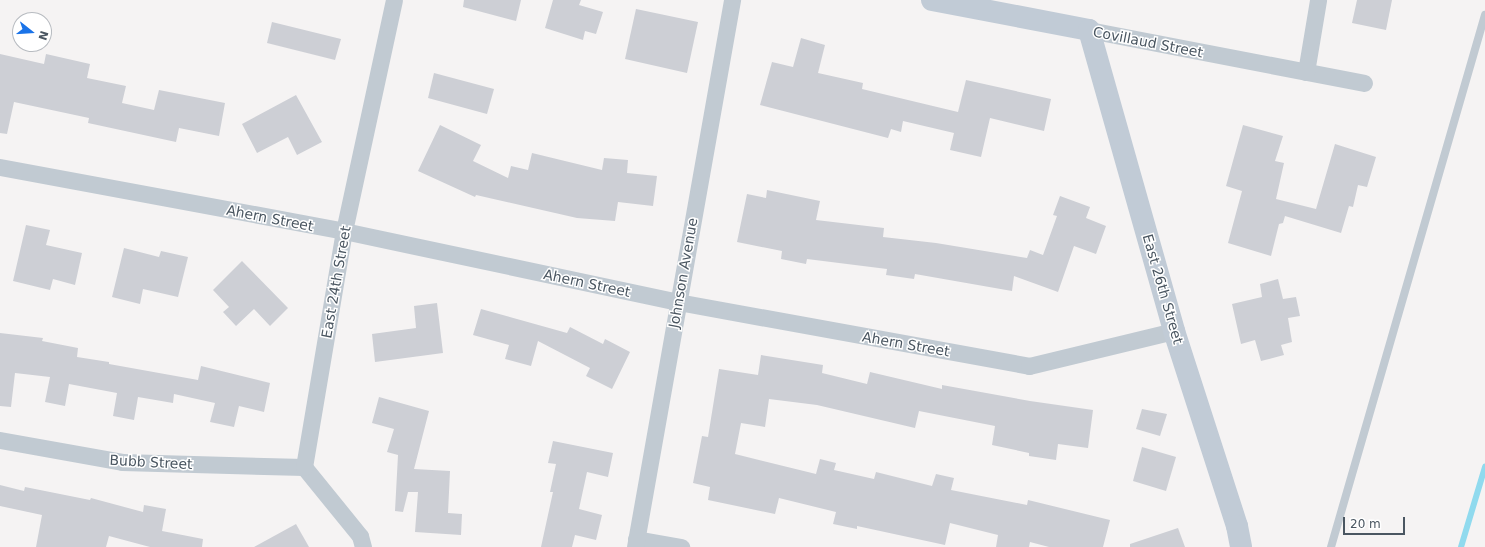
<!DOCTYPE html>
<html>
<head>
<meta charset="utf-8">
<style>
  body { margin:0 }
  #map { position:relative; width:1485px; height:547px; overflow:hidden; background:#f5f3f3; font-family:"DejaVu Sans",sans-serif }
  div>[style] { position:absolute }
  .stream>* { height:6px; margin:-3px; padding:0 3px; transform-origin:3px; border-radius:3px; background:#90daee }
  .building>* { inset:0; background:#cdcfd5 }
  .lane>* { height:8px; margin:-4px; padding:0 4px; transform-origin:4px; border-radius:4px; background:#c1cad2 }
  .street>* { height:17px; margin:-8.5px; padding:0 8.5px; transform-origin:8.5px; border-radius:8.5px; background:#c1cad2 }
  .secondary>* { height:22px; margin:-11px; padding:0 11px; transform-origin:11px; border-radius:11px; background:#c1cbd6 }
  span { translate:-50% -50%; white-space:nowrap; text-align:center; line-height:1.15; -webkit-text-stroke:3px #fff; paint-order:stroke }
  .street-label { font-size:14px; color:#4a5661 }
  .north { position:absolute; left:12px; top:12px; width:40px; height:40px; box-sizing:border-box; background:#fff; border:1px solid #b7bbc0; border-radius:50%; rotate:107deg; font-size:11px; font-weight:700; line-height:16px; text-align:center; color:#4a5661 }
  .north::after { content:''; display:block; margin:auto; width:14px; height:18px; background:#1a73e8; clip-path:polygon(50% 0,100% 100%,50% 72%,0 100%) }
  .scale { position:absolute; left:1343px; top:517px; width:62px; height:18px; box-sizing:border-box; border:2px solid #4a5661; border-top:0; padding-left:5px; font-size:12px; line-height:14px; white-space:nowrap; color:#4a5661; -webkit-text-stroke:3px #fff; paint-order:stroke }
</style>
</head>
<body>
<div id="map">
  <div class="stream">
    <i style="left:1461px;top:547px;width:84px;rotate:-73.3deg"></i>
  </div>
  <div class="building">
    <i style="clip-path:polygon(464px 0,521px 0,516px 21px,463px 7px)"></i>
    <i style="clip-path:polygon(553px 0,581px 0,579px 5px,603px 12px,596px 34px,585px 31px,583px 40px,545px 28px)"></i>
    <i style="clip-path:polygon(1357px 0,1392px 0,1386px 30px,1352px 23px)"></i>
    <i style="clip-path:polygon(636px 9px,698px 22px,687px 73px,625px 59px)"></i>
    <i style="clip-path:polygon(272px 22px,341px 39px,335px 60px,267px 43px)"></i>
    <i style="clip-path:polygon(801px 38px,825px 45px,818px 73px,863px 83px,862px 89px,958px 112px,966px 80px,1051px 99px,1044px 131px,990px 118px,981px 157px,950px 150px,954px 133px,903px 121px,901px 132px,891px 129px,888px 138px,760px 105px,772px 62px,793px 67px)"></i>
    <i style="clip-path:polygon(0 54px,44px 64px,46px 54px,90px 64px,87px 78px,126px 86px,122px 103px,154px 110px,159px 90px,225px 103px,219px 136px,179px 128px,176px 142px,88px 123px,89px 118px,14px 102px,7px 134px,0 133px)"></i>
    <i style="clip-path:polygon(434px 73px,494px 89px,487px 114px,428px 98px)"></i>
    <i style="clip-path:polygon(296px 95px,322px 142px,297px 155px,288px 137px,257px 153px,242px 124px)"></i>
    <i style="clip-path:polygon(440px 125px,481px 145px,473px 161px,508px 178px,511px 166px,528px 170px,532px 153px,602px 170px,604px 158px,628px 160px,627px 173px,657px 176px,653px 206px,618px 202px,615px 221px,577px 218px,476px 195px,475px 197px,418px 171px)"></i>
    <i style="clip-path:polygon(1243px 125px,1283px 136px,1275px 161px,1284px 163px,1276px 199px,1316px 209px,1335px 144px,1376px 157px,1367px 187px,1358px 185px,1353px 207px,1349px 206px,1341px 233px,1285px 216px,1283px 223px,1279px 224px,1271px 256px,1228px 243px,1242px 191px,1226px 186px)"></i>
    <i style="clip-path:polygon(767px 190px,820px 201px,816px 220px,884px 228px,883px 237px,936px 243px,1027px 258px,1030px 250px,1043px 255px,1057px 216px,1053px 215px,1060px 196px,1090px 207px,1086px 218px,1106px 226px,1096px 254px,1074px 246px,1058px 292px,1014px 276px,1012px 291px,915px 274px,914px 279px,886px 275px,887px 269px,807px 259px,806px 264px,781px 259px,782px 251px,737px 242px,747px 194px,766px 198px)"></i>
    <i style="clip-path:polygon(26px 225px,50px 230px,46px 245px,82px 253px,75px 285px,53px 279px,50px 290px,13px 281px)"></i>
    <i style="clip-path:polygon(124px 248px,159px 257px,161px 251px,188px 257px,178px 297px,143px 289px,140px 304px,112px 297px)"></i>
    <i style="clip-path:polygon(242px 261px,288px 308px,270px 326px,254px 309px,236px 326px,223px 312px,229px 307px,213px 290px)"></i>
    <i style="clip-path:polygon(1278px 279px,1283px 299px,1296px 297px,1300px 316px,1288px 318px,1292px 342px,1281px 345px,1284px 355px,1261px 361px,1255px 340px,1241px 344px,1232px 304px,1262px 297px,1260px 284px)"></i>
    <i style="clip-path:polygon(437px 303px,443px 353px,375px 362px,372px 334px,416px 328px,414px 306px)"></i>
    <i style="clip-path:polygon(481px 309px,567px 333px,570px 327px,603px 344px,605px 339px,630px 352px,612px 389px,586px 376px,590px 368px,538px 341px,531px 366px,505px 359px,509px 345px,473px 335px)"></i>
    <i style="clip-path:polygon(0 333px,43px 338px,42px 341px,78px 348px,77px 357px,109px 362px,109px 364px,198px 380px,201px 366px,270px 383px,264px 412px,239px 406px,234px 427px,210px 422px,215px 403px,174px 394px,173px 403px,138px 397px,134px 420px,113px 416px,117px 393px,69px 384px,65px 406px,45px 402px,50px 377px,15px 373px,11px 407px,0 406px)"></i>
    <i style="clip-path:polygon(761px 355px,823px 365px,822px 373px,867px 384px,870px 372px,942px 389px,942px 385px,1030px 401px,1093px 410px,1088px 448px,1058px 444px,1056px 460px,1029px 456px,1029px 453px,992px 445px,995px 426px,919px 411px,915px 428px,817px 405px,769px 399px,765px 427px,741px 423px,735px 454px,816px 474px,820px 459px,836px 463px,834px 470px,874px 479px,876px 472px,932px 486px,936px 474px,954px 478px,951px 490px,1027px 505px,1028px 500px,1110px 520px,1103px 547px,1049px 547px,1030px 542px,1029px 547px,996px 547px,998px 535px,950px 523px,945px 545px,857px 526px,857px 529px,833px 524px,836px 512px,779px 498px,775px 514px,708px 500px,710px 487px,693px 483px,702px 436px,708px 437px,719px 369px,758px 375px)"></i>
    <i style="clip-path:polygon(379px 397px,429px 411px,414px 469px,450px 471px,448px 513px,462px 514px,461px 535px,415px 532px,418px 492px,408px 492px,403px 512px,395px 511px,398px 455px,387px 452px,394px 429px,372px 423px)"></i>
    <i style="clip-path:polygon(1142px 409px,1167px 414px,1160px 436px,1136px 429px)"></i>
    <i style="clip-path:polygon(553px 441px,613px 453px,608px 477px,587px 472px,579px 509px,602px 515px,596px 540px,575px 535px,572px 547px,541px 547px,553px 492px,550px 492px,556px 464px,548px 463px)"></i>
    <i style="clip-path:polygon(1142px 447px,1176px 457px,1166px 491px,1133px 481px)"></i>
    <i style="clip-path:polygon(0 485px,24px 491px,25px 487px,90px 500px,91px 498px,143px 512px,144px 505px,166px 509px,162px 531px,203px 539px,202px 547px,150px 547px,109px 536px,106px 547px,36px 547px,42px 515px,0 506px)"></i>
    <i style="clip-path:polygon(296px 524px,309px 547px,254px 547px)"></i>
    <i style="clip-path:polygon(1178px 528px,1185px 547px,1130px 547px,1130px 544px)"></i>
  </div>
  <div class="lane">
    <i style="left:1331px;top:547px;width:554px;rotate:-73.86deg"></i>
  </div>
  <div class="street">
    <i style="left:1089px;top:30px;width:280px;rotate:10.9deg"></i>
    <i style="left:1306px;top:72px;width:73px;rotate:-80.5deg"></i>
    <i style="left:0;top:167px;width:350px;rotate:10.5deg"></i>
    <i style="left:344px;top:231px;width:341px;rotate:12deg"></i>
    <i style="left:678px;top:302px;width:357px;rotate:10.3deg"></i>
    <i style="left:1029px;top:366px;width:149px;rotate:-13.6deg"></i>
    <i style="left:0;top:440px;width:124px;rotate:10.2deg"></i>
    <i style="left:122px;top:462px;width:182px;rotate:1.6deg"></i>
    <i style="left:636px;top:539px;width:46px;rotate:10.1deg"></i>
    <i style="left:363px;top:547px;width:11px;rotate:-105deg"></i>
    <i style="left:360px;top:536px;width:89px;rotate:-129.1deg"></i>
    <i style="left:304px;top:467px;width:239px;rotate:-80.4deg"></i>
    <i style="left:344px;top:231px;width:236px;rotate:-77.8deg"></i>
    <i style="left:635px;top:547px;width:556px;rotate:-79.94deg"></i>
  </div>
  <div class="secondary">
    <i style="left:932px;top:0;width:160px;rotate:10.8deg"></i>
    <i style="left:1089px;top:30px;width:313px;rotate:74.2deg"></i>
    <i style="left:1174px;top:331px;width:205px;rotate:72.1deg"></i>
    <i style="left:1237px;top:526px;width:21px;rotate:79deg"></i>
  </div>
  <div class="street-label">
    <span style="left:1148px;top:42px;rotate:11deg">Covillaud Street</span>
    <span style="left:270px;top:218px;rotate:11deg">Ahern Street</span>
    <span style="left:683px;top:273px;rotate:-80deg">Johnson Avenue</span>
    <span style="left:336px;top:282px;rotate:-80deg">East 24th Street</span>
    <span style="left:587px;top:283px;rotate:12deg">Ahern Street</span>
    <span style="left:1163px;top:289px;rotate:74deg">East 26th Street</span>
    <span style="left:906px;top:344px;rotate:10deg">Ahern Street</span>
    <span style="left:151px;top:462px;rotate:3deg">Bubb Street</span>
  </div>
  <div class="north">N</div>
  <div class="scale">20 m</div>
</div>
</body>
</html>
